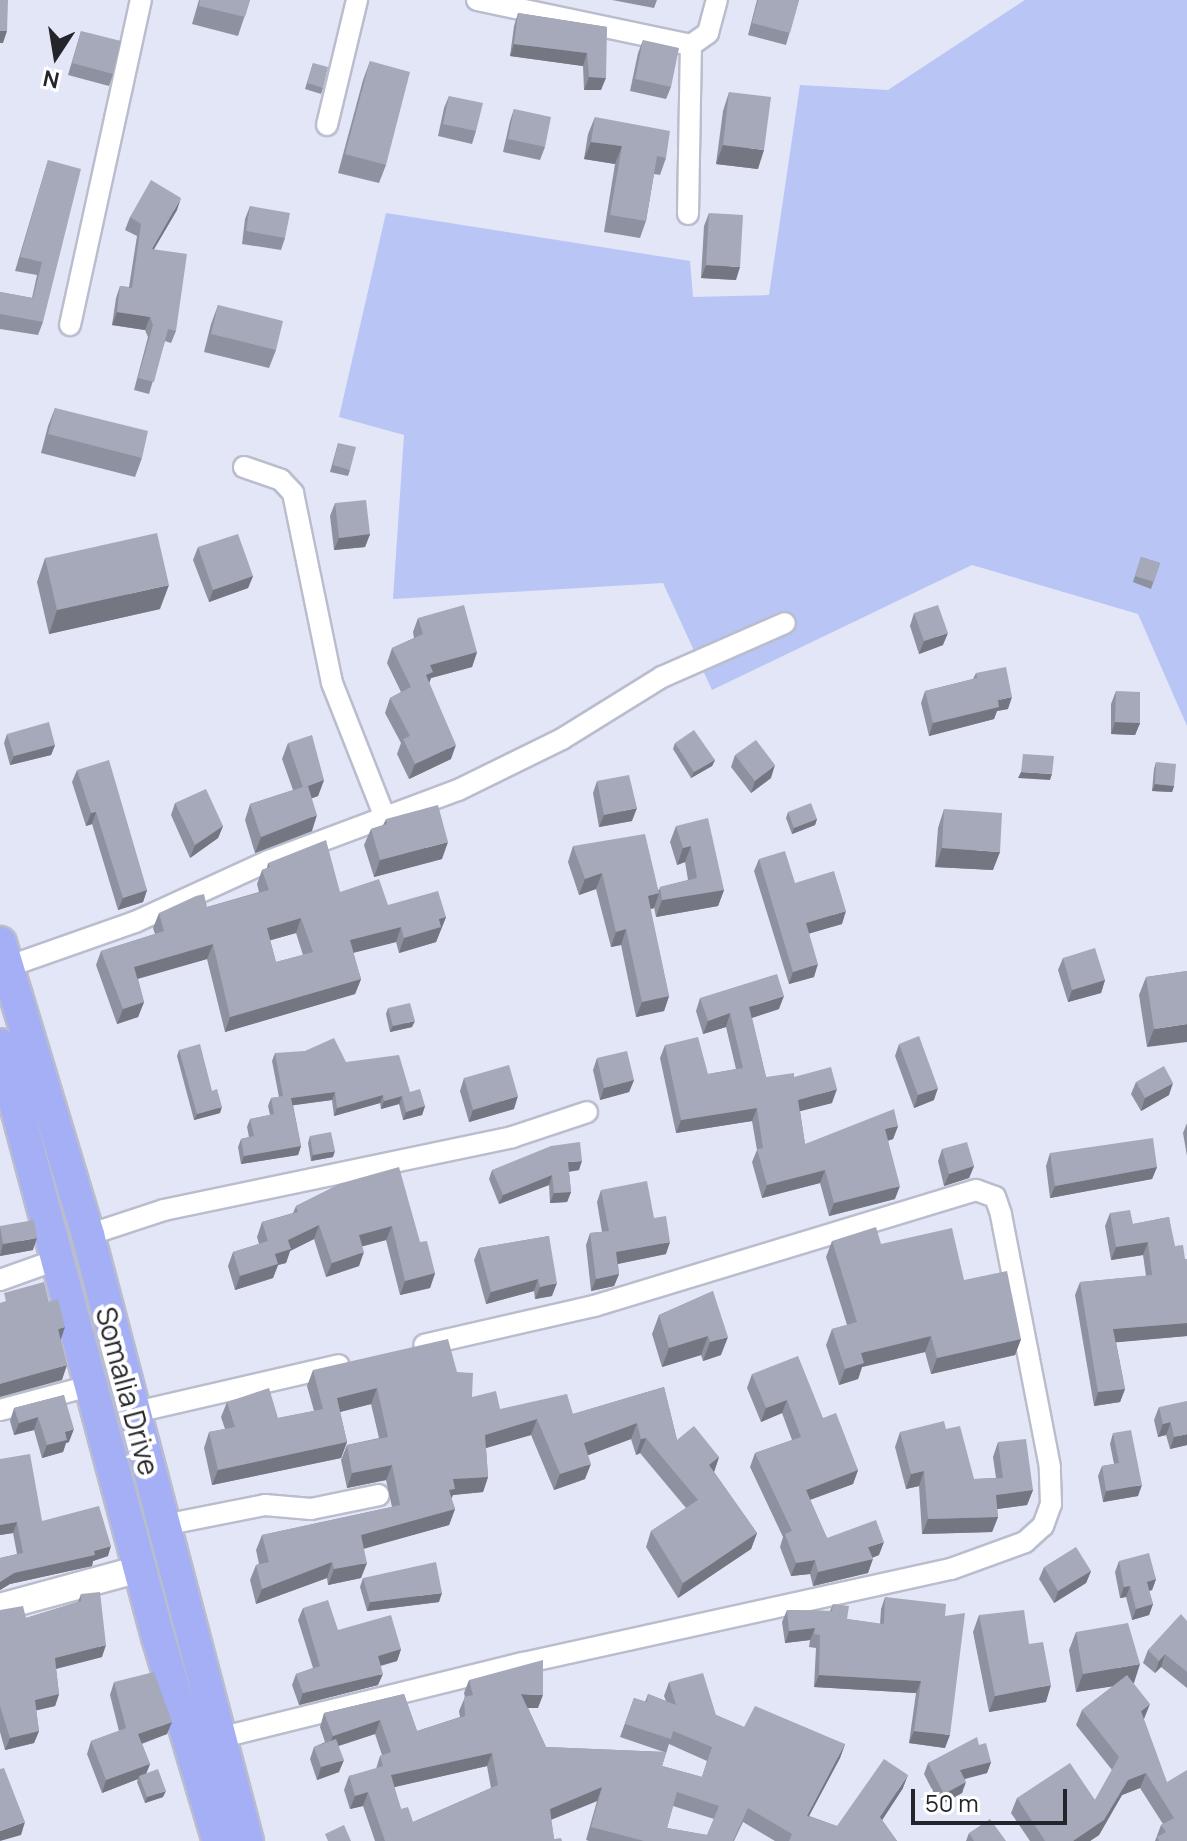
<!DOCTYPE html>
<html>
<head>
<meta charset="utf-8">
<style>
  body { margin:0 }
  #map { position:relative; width:1187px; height:1841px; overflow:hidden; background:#e2e6f7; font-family:Manrope,sans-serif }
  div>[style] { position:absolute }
  .green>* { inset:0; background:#b9c5f5 }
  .roads { filter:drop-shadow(2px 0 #b9bdcd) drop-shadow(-2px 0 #b9bdcd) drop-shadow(0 2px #b9bdcd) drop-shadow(0 -2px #b9bdcd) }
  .minor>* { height:20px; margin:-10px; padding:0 10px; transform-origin:10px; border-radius:10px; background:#fff }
  .tertiary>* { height:26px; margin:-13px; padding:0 13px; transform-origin:13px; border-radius:13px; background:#fff }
  .primary>* { height:32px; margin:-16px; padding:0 16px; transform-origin:16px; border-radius:16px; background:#a5aff5 }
  .wall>* { inset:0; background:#8e919f }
  .shaded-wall>* { inset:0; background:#747682 }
  .building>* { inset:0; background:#a5a9b9 }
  span { translate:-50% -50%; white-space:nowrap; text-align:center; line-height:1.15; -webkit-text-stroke:8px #fff; paint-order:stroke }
  .street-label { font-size:28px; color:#24252b }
  .north { position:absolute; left:16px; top:16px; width:80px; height:80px; -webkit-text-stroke:6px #fff; paint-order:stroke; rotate:192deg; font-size:22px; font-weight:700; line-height:32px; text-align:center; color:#24252b }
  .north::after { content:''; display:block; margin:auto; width:28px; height:36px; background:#24252b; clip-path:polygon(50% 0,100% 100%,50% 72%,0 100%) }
  .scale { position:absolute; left:911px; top:1789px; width:156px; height:36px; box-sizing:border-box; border:4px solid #24252b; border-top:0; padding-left:10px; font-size:24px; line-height:28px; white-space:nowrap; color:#24252b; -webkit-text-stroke:6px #fff; paint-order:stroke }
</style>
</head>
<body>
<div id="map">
  <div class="green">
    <i style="clip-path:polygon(1025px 0,1187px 0,1187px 726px,1138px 614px,972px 565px,712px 690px,663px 583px,393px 599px,404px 435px,339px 417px,386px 213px,690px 261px,693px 297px,769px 295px,800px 85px,888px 90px)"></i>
  </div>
  <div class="roads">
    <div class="minor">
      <i style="left:477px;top:0;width:219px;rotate:11.9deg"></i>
      <i style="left:691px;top:45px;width:21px;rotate:-35deg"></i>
      <i style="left:708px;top:33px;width:34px;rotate:-75deg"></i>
      <i style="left:327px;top:125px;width:129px;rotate:-76.5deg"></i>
      <i style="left:688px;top:214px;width:169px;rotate:-89deg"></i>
      <i style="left:70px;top:325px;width:333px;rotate:-77.7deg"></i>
      <i style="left:244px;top:467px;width:39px;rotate:19deg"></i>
      <i style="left:281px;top:480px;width:18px;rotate:47deg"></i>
      <i style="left:293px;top:493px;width:194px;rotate:78.4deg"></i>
      <i style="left:332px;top:683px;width:147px;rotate:68.5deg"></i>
      <i style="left:7px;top:967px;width:136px;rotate:-19.4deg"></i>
      <i style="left:135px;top:922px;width:146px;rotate:-24.6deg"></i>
      <i style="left:268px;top:861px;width:203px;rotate:-20.5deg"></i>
      <i style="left:458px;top:790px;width:116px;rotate:-26.1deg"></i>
      <i style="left:562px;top:739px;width:118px;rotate:-31.8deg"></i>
      <i style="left:662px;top:677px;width:134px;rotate:-23.7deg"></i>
      <i style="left:88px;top:1235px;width:80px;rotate:-18.2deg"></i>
      <i style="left:164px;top:1210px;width:356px;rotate:-11.8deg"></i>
      <i style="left:512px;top:1137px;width:79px;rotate:-18.4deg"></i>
      <i style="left:0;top:1280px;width:63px;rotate:-19.6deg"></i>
      <i style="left:0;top:1410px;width:96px;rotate:-15deg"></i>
      <i style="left:136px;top:1412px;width:208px;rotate:-13deg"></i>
      <i style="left:164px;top:1525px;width:103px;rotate:-11.2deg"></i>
      <i style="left:265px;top:1505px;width:46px;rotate:5deg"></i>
      <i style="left:311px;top:1509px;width:69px;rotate:-11.6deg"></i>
      <i style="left:219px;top:1738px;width:313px;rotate:-13.9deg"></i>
      <i style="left:523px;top:1663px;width:438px;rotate:-12.4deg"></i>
      <i style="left:951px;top:1569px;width:79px;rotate:-20deg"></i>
      <i style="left:1025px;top:1542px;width:24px;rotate:-42deg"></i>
      <i style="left:1043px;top:1526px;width:23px;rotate:-70deg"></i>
      <i style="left:1051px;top:1504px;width:37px;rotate:-92deg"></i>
      <i style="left:1050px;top:1467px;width:258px;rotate:-101deg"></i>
      <i style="left:1001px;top:1214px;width:18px;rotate:-109deg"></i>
      <i style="left:995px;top:1197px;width:20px;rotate:-160deg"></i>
      <i style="left:976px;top:1190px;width:399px;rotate:163.1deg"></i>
      <i style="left:594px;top:1306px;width:174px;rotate:167.1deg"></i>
    </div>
    <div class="tertiary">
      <i style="left:0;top:1607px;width:145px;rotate:-15.2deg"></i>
    </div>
    <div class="primary">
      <i style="left:0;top:943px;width:305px;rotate:73.2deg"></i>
      <i style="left:88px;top:1235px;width:627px;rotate:75.3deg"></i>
      <i style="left:0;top:1045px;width:613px;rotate:75.06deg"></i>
      <i style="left:158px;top:1637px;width:213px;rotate:73.4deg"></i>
    </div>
  </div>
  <div class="wall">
    <i style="clip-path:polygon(199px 0,250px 0,238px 36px,192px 24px)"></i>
    <i style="clip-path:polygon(612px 0,657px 0,654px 8px)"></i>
    <i style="clip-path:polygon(757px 0,799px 0,786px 45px,748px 35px)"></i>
    <i style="clip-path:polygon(518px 13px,607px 27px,601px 90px,584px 90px,583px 66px,510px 56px,514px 26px)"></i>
    <i style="clip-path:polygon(81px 31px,113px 74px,109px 86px,68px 75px)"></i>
    <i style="clip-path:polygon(643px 40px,671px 87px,666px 99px,630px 91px,638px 53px)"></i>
    <i style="clip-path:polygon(370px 61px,386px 165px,379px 183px,338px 173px,363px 80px)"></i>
    <i style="clip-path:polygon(313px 63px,323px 88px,321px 94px,305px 89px)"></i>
    <i style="clip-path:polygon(729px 92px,758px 169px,716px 164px,723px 111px)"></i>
    <i style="clip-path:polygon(449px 96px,476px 131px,472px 144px,438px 136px,444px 108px)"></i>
    <i style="clip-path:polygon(514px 109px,545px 147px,540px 160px,503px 152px,510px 121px)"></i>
    <i style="clip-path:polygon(595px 117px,666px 158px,660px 175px,654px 174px,646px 221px,640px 238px,604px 232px,615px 164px,584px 159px,588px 134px)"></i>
    <i style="clip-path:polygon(48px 160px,43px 322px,38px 335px,0 329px,0 292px,32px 298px,37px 275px,15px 271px)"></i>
    <i style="clip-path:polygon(250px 206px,285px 238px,281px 250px,242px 244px,245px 219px)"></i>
    <i style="clip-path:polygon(177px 210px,154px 249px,176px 331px,171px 343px,165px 341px,149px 394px,134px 390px,148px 337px,145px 330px,112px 325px,116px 298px,120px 286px,129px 287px,137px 236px,125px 230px,130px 217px)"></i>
    <i style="clip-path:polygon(709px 213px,736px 280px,701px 278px,704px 226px)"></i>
    <i style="clip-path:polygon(218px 305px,276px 350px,269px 368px,204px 352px,211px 324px)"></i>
    <i style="clip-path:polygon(55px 408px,142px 458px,135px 477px,41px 453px,48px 426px)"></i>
    <i style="clip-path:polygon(338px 443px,350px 470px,348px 476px,330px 472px)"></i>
    <i style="clip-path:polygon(335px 503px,370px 534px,365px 547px,334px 550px,330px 516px)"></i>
    <i style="clip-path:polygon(198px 547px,253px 576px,248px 588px,209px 602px,193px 560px)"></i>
    <i style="clip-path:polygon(1141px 557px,1160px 563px,1151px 589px,1133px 582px)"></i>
    <i style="clip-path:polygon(45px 558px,160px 609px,49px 634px,37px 582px)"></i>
    <i style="clip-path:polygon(914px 613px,943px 645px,919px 654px,910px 626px)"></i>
    <i style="clip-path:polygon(418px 618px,477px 652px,472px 667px,431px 678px,429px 683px,451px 759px,409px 779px,397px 754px,401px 743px,385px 713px,390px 698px,401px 692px,387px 663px,392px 648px,414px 638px,413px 632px)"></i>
    <i style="clip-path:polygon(976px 673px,1008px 709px,997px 711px,994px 719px,929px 736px,921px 703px,925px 691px,973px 679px)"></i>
    <i style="clip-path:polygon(1116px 691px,1140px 723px,1135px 735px,1111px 734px,1111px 704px)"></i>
    <i style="clip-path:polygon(7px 734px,55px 745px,51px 755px,10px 765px,4px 743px)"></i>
    <i style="clip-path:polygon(288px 743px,324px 780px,318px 796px,312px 798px,312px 831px,255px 853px,245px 820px,250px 804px,293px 790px,282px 759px)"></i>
    <i style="clip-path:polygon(675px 743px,715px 760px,712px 766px,691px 778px,673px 749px)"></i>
    <i style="clip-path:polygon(735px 755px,771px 778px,751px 793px,731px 767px)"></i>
    <i style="clip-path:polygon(1156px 762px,1174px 786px,1172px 792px,1152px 791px,1154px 769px)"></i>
    <i style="clip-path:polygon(77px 770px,147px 890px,143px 902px,118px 910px,92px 824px,86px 826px,72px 782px)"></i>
    <i style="clip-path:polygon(597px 781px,632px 821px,599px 827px,593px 793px)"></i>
    <i style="clip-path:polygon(175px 803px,223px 826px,218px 838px,190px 858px,171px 815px)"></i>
    <i style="clip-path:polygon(944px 809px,993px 870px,935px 867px,938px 828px)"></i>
    <i style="clip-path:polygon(788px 812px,817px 819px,815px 825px,792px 834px,786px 818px)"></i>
    <i style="clip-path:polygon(386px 819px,442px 859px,374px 877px,364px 845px,371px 829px,383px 825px)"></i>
    <i style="clip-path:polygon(676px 826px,724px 890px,718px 906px,656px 917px,654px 907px,654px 908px,650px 909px,669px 996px,664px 1011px,636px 1017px,621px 945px,611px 947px,596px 889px,579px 895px,568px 862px,573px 846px,659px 890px,660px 887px,688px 880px,685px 862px,677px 865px,670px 842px)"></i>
    <i style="clip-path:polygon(759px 859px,795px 883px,842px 924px,809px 933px,814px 977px,789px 984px,754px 871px)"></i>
    <i style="clip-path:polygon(evenodd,268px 863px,340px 892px,388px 905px,446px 917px,436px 942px,399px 953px,396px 942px,353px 953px,361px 979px,355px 994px,225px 1032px,207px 959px,138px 979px,144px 1002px,138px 1017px,117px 1024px,96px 965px,101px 951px,155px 934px,153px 928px,159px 913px,207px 907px,259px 892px,257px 884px,262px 870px,267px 868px,268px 863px,296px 933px,303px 955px,276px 962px,270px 940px,296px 933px)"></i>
    <i style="clip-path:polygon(1063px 958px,1105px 980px,1101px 993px,1068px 1002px,1058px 970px)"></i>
    <i style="clip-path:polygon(1187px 971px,1147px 1047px,1139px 995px,1146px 977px)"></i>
    <i style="clip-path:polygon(700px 998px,779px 1009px,752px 1018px,766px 1077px,794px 1077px,832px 1103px,800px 1111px,805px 1144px,898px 1126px,893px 1139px,888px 1141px,895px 1199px,829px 1216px,820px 1183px,762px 1198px,752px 1162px,757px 1150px,752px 1121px,676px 1133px,660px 1058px,665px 1045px,708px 1074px,736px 1069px,726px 1027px,703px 1034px,696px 1011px)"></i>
    <i style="clip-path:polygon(388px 1008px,412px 1027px,390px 1032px,386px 1014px)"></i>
    <i style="clip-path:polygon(899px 1044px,934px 1100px,914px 1108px,895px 1056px)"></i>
    <i style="clip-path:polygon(179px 1050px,212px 1091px,220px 1113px,194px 1120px,177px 1056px)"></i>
    <i style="clip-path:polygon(275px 1053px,346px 1062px,410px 1092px,425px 1106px,422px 1115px,403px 1120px,399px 1104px,381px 1109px,380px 1103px,334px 1116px,332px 1100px,293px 1105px,301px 1146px,298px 1155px,241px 1164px,238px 1147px,241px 1139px,249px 1137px,247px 1127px,250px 1119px,270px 1115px,268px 1106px,271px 1098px,279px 1097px,272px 1061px)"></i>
    <i style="clip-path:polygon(597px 1058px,634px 1080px,629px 1092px,600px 1100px,593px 1070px)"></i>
    <i style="clip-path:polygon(464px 1078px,514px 1109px,469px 1122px,460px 1091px)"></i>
    <i style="clip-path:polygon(1136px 1082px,1169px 1095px,1141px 1111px,1131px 1094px)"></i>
    <i style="clip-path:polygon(1187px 1123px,1187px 1156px,1183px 1133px)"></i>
    <i style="clip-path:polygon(310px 1136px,333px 1157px,311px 1161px,308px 1143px)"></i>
    <i style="clip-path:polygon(942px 1149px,974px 1166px,969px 1178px,944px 1186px,938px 1161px)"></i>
    <i style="clip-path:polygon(1050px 1153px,1157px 1167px,1152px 1179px,1050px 1198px,1046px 1166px)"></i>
    <i style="clip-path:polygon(492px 1170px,579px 1170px,569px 1172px,571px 1192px,567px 1202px,550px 1203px,549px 1185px,499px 1204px,489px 1179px)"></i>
    <i style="clip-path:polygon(342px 1183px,420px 1242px,435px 1273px,430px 1288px,400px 1295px,386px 1240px,362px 1246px,359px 1266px,326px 1277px,314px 1239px,290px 1251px,286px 1263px,278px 1265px,273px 1278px,235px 1290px,228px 1266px,233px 1252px,259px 1244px,257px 1237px,262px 1222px,293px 1213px,296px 1206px)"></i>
    <i style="clip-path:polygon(601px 1190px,654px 1218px,666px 1254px,618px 1264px,619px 1274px,614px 1286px,591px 1291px,586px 1245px,590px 1233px,602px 1232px,597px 1202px)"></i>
    <i style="clip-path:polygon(1110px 1213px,1133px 1224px,1169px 1217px,1187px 1336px,1116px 1342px,1125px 1389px,1120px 1402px,1094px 1406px,1075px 1295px,1080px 1282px,1146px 1276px,1143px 1255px,1111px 1260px,1105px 1226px)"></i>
    <i style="clip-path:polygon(0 1226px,33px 1250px,0 1256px)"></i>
    <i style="clip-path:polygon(549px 1236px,552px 1296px,535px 1299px,534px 1291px,486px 1304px,474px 1260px,479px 1248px)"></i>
    <i style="clip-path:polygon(832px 1241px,881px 1244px,964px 1280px,1021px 1339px,1015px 1355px,931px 1374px,925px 1352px,862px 1367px,858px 1379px,839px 1385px,826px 1345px,832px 1329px,847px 1325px,826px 1257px)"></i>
    <i style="clip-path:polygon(713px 1291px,721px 1355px,703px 1361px,701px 1355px,662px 1367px,652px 1334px,659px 1315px)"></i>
    <i style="clip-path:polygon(313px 1370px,457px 1372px,472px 1397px,500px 1409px,573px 1414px,664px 1387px,677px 1440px,719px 1457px,714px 1472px,757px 1533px,751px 1549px,678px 1598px,646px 1547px,651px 1531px,686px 1508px,640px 1453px,636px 1455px,631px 1439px,588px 1455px,585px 1479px,554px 1490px,531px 1435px,486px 1448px,488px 1477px,483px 1492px,453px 1495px,451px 1498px,455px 1509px,449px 1525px,364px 1548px,361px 1578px,328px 1585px,327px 1578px,256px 1604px,250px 1580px,256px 1565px,259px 1564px,256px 1550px,262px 1535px,392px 1507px,386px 1480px,347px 1488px,341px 1460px,347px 1445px,379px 1438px,371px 1404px,340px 1412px,347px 1442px,341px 1458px,212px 1485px,204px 1448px,209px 1432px,225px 1429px,221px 1417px,227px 1402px,278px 1418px,314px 1411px,307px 1386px)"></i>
    <i style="clip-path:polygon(752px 1374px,823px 1418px,858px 1470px,853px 1484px,810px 1500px,827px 1538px,879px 1555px,872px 1558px,868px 1573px,813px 1586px,810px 1574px,791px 1576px,780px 1547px,783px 1537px,750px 1467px,755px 1453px,792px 1440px,782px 1413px,761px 1422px,747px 1388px)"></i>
    <i style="clip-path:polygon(64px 1395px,69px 1442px,66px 1443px,63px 1452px,42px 1458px,34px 1430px,14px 1435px,10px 1421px,14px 1408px)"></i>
    <i style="clip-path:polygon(1159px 1407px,1187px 1445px,1170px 1449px,1166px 1435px,1158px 1437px,1154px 1420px)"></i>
    <i style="clip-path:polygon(946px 1429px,974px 1479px,996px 1478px,993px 1457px,998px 1442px,1033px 1490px,1027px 1505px,997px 1509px,998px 1517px,992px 1532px,922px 1534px,919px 1486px,906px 1489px,895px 1447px,900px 1432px)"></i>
    <i style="clip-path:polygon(1113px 1433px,1138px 1496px,1103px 1502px,1098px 1476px,1102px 1466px,1114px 1464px,1110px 1444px)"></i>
    <i style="clip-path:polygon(0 1459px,42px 1521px,108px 1556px,93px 1561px,92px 1566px,10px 1584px,0 1590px,0 1558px,17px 1554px,13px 1533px,0 1535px)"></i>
    <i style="clip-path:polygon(1119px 1561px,1156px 1579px,1152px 1590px,1149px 1591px,1153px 1604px,1149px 1615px,1132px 1620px,1126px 1597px,1120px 1598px,1115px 1572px)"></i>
    <i style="clip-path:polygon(1044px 1567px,1091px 1571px,1086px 1583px,1054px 1603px,1039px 1579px)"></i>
    <i style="clip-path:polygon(363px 1578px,439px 1602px,367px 1611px,360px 1587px)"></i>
    <i style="clip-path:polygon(81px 1594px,102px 1657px,56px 1669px,59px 1694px,55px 1706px,36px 1710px,39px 1731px,34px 1743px,5px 1750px,0 1732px,0 1610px,26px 1618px,78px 1602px)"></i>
    <i style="clip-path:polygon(885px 1597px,945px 1616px,945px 1748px,909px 1743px,916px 1693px,814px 1687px,816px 1648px,809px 1647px,810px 1640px,785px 1643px,782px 1622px,787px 1610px,830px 1611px,833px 1604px,847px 1619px,880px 1624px,881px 1609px)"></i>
    <i style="clip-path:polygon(303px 1608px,338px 1630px,401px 1649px,397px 1661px,381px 1666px,378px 1685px,299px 1705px,292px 1685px,296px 1674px,313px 1668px,298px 1620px)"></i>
    <i style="clip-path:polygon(979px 1615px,1029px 1644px,1046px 1702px,989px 1712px,973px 1632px)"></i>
    <i style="clip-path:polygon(1187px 1621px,1187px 1688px,1161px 1667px,1155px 1673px,1143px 1663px,1148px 1650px)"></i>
    <i style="clip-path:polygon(1076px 1632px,1133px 1683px,1144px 1720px,1187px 1841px,1155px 1841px,1161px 1825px,1163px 1824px,1140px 1788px,1122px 1795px,1099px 1835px,1090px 1841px,1030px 1841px,1011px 1813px,1017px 1798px,1095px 1800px,1112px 1770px,1076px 1725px,1082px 1710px,1113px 1686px,1076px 1692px,1069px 1650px)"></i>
    <i style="clip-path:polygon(evenodd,469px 1680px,538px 1708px,528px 1708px,546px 1747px,664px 1752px,620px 1737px,634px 1698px,645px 1702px,648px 1694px,666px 1701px,664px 1696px,669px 1682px,716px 1715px,744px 1727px,845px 1744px,840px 1758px,809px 1816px,837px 1826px,903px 1788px,882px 1820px,897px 1841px,775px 1841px,743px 1822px,734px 1841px,589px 1841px,586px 1840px,597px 1801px,551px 1820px,554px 1839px,562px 1841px,375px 1841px,363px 1806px,350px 1809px,344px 1790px,349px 1776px,376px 1769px,380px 1756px,382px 1755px,375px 1734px,339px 1746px,339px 1772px,317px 1780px,310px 1759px,314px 1747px,325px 1742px,320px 1727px,324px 1713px,404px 1694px,417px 1731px,460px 1717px,459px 1711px,465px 1697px,464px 1693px,469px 1680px,669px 1744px,707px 1761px,702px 1777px,662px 1766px,669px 1744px,469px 1680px,487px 1766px,491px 1788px,413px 1822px,401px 1809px,394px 1787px,487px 1766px,469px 1680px,673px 1806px,714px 1819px,707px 1835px,667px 1828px,673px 1806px)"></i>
    <i style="clip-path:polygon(114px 1682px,167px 1734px,142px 1744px,150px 1764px,146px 1774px,163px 1797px,145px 1803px,137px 1782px,138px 1779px,102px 1793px,87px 1754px,91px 1741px,119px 1731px,110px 1695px)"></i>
    <i style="clip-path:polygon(979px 1745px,991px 1762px,987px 1773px,965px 1779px,962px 1793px,940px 1805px,924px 1774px,928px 1763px)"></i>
    <i style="clip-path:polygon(969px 1833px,1006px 1841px,966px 1841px)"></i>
  </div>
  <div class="shaded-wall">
    <i style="clip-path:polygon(0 31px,7px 31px,3px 43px,0 43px)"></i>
    <i style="clip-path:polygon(514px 44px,587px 53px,583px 66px,510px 56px)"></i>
    <i style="clip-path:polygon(589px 77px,606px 78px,601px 90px,584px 90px)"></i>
    <i style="clip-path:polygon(591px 142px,622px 146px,615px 164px,584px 159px)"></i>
    <i style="clip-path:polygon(723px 145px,764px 150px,758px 169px,716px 164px)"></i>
    <i style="clip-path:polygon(181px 198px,177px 210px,147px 261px,152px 249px)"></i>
    <i style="clip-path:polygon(706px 265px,740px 267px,736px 280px,701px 278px)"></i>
    <i style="clip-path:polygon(117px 312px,150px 317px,145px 330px,112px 325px)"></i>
    <i style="clip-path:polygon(370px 534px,365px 547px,334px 550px,339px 538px)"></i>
    <i style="clip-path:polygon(253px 576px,248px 588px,209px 602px,213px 590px)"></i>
    <i style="clip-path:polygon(169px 585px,160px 609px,49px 634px,57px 610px)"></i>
    <i style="clip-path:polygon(948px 633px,943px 645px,919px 654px,924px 641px)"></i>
    <i style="clip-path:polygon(477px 652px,472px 667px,431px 678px,428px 686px,420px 690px,430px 665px)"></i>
    <i style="clip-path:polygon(1012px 697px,1008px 709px,997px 711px,994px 719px,929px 736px,933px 723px,998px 700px)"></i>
    <i style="clip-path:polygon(1115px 722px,1140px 723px,1135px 735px,1111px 734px)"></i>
    <i style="clip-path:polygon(55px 745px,51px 755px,10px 765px,14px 756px)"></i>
    <i style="clip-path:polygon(456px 745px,451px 759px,409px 779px,415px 764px)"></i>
    <i style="clip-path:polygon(715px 760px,712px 766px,691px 778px,694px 772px)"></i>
    <i style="clip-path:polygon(775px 765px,771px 778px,751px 793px,755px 781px)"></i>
    <i style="clip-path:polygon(1021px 772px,1052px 774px,1050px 780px,1018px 778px)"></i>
    <i style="clip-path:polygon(324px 780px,318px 796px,302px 802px,308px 786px)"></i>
    <i style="clip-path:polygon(1155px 784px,1174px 786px,1172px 792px,1152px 791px)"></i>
    <i style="clip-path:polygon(637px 808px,632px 821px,599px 827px,604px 815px)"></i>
    <i style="clip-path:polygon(96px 812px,92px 824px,86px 826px,91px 813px)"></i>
    <i style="clip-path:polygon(317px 815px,312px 831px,255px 853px,261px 837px)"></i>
    <i style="clip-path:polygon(817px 819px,815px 825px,792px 834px,794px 828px)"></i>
    <i style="clip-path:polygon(223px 826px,218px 838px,190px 858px,195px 845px)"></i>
    <i style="clip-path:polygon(448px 842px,442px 859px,374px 877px,380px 860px)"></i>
    <i style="clip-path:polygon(691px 846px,685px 862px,677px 865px,683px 848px)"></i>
    <i style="clip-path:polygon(942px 848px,1000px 852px,993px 870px,935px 867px)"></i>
    <i style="clip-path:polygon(602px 873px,596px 889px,579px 895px,585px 879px)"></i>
    <i style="clip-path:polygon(147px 890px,143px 902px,118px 910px,123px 898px)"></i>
    <i style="clip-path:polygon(724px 890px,718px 906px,656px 917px,662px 900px)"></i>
    <i style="clip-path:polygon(659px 893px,654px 908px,642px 912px,648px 896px)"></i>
    <i style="clip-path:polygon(846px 911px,842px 924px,801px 936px,806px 923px)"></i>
    <i style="clip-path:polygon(446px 917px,436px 942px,399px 953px,404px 938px,439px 919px)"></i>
    <i style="clip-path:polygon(301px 918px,296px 933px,261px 943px,267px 928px)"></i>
    <i style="clip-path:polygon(401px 927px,396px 942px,344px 955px,350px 940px)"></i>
    <i style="clip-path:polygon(626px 929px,621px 945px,611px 947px,616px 932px)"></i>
    <i style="clip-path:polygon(213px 944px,207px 959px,129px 981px,134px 967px)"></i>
    <i style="clip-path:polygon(818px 964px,814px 977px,789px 984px,793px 972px)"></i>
    <i style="clip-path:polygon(361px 979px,355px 994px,225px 1032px,230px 1017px)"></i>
    <i style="clip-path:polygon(1105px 980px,1101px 993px,1068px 1002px,1072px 990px)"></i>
    <i style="clip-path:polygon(669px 996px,664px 1011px,636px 1017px,642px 1002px)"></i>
    <i style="clip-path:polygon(784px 996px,779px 1009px,745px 1020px,749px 1007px)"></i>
    <i style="clip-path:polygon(144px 1002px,138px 1017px,117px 1024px,123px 1009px)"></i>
    <i style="clip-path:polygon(730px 1013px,726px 1027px,703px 1034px,708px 1021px)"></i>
    <i style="clip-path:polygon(415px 1021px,412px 1027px,390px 1032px,393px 1026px)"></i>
    <i style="clip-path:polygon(1187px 1024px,1187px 1042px,1147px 1047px,1154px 1029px)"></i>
    <i style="clip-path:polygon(634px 1080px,629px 1092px,600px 1100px,604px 1088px)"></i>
    <i style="clip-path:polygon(1173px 1083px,1169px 1095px,1141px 1111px,1145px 1098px)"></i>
    <i style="clip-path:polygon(938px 1088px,934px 1100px,914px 1108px,918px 1095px)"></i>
    <i style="clip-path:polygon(837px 1089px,832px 1103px,793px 1113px,798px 1100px)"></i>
    <i style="clip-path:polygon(335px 1092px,332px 1100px,288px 1106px,291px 1098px)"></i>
    <i style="clip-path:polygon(383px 1095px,380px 1103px,334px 1116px,337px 1108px)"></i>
    <i style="clip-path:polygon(402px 1096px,399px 1104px,381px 1109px,384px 1101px)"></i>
    <i style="clip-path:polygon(518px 1096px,514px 1109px,469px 1122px,473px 1110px)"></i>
    <i style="clip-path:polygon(425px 1106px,422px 1115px,403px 1120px,406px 1112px)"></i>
    <i style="clip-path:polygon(222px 1107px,220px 1113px,194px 1120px,197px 1114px)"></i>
    <i style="clip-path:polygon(757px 1108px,752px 1121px,676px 1133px,681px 1120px)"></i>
    <i style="clip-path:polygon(898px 1126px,893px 1139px,880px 1142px,885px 1129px)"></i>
    <i style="clip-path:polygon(301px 1146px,298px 1155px,241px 1164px,244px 1156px)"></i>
    <i style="clip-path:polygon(335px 1151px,333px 1157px,311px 1161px,313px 1155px)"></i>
    <i style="clip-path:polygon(582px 1161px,579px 1170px,564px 1172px,568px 1162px)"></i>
    <i style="clip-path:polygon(974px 1166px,969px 1178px,944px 1186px,949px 1174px)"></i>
    <i style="clip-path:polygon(1157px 1167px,1152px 1179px,1050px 1198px,1055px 1186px)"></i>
    <i style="clip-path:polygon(825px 1170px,820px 1183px,762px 1198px,767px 1185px)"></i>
    <i style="clip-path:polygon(552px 1175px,549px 1185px,499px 1204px,503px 1195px)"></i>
    <i style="clip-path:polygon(900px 1186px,895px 1199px,829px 1216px,834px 1203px)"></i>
    <i style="clip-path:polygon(571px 1192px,567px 1202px,550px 1203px,554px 1193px)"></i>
    <i style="clip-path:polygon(319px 1225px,314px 1239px,290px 1251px,286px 1263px,278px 1265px,273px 1278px,235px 1290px,240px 1276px,275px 1254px,288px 1240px)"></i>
    <i style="clip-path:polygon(392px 1226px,386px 1240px,353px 1249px,359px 1235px)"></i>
    <i style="clip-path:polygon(37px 1238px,33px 1250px,0 1256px,3px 1244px)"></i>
    <i style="clip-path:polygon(670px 1242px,666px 1254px,612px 1265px,616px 1252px)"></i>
    <i style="clip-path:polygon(1148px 1242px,1143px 1255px,1111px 1260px,1116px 1247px)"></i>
    <i style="clip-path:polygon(364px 1252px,359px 1266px,326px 1277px,332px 1263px)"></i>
    <i style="clip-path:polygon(435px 1273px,430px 1288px,400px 1295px,405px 1281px)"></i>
    <i style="clip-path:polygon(619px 1274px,614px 1286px,591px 1291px,596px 1279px)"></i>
    <i style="clip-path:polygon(538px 1279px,534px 1291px,486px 1304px,491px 1292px)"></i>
    <i style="clip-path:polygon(557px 1283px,552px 1296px,535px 1299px,540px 1287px)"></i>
    <i style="clip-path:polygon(1187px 1323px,1187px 1336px,1109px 1343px,1113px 1329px)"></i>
    <i style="clip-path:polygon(65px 1327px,60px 1342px,58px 1329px)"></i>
    <i style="clip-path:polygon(708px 1336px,701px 1355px,662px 1367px,669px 1348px)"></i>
    <i style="clip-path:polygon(931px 1336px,925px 1352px,862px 1367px,858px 1379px,839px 1385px,845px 1369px,861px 1353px)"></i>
    <i style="clip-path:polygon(728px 1337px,721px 1355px,703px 1361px,710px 1342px)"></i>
    <i style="clip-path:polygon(1021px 1339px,1015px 1355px,931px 1374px,937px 1358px)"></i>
    <i style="clip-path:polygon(67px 1365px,62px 1380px,0 1397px,0 1384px,2px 1382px)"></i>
    <i style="clip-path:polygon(377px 1388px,371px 1404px,332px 1414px,337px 1398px)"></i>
    <i style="clip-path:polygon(1125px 1389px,1120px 1402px,1094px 1406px,1098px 1392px)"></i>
    <i style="clip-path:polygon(787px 1400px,782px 1413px,761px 1422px,766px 1408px)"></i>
    <i style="clip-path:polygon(38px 1417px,34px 1430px,14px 1435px,19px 1423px)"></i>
    <i style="clip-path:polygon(537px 1419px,531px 1435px,479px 1450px,485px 1435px)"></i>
    <i style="clip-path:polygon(1171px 1422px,1166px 1435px,1158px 1437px,1163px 1424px)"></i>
    <i style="clip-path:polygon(637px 1423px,631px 1439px,578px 1459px,584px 1443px)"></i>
    <i style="clip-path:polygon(74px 1429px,69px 1442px,66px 1443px,63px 1452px,42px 1458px,47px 1445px,65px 1432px)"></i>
    <i style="clip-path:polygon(1187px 1434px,1187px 1445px,1170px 1449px,1174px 1437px)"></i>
    <i style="clip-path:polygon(646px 1438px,640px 1453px,636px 1455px,641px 1439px)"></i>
    <i style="clip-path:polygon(347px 1442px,341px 1458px,212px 1485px,218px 1470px)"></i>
    <i style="clip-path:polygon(719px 1457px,714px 1472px,709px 1465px)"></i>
    <i style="clip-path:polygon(591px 1464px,585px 1479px,554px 1490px,560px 1474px)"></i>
    <i style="clip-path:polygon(392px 1465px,386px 1480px,347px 1488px,352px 1473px)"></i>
    <i style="clip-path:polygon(858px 1470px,853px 1484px,801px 1503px,806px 1490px)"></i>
    <i style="clip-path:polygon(924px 1471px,919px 1486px,906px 1489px,911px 1474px)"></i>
    <i style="clip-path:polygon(488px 1477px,483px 1492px,453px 1495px,449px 1504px,443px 1505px,453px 1479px)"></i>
    <i style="clip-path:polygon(1142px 1485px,1138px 1496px,1103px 1502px,1106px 1491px)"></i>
    <i style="clip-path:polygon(1033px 1490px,1027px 1505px,990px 1510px,996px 1495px)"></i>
    <i style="clip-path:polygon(455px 1509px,449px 1525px,356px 1551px,361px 1535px)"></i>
    <i style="clip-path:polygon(998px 1517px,992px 1532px,922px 1534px,928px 1519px)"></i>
    <i style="clip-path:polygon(17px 1522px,13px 1533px,0 1535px,0 1525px)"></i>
    <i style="clip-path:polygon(757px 1533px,751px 1549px,678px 1598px,683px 1583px)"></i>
    <i style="clip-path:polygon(884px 1542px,879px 1555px,863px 1561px,868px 1547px)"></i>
    <i style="clip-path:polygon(111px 1546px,108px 1556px,93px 1561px,92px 1566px,10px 1584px,0 1590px,0 1582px,14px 1573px)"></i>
    <i style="clip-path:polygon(873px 1559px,868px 1573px,813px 1586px,818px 1572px)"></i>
    <i style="clip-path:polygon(815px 1560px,810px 1574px,791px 1576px,796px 1563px)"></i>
    <i style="clip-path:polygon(332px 1562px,327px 1578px,256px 1604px,262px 1589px)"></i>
    <i style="clip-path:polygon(367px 1563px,361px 1578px,328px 1585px,334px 1569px)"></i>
    <i style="clip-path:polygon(1091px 1571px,1086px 1583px,1054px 1603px,1058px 1591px)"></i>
    <i style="clip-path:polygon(1156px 1579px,1152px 1590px,1143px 1592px,1147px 1582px)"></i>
    <i style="clip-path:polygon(1130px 1586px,1126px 1597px,1120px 1598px,1124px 1587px)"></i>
    <i style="clip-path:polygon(442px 1593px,439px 1602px,367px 1611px,370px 1602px)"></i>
    <i style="clip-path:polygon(1153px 1604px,1149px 1615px,1132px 1620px,1136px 1609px)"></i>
    <i style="clip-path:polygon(815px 1628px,810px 1640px,785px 1643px,789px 1631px)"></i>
    <i style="clip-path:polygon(106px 1645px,102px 1657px,51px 1670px,55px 1658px)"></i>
    <i style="clip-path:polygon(401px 1649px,397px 1661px,374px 1667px,378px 1656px)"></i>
    <i style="clip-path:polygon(1165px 1654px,1161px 1667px,1155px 1673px,1159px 1661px)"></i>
    <i style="clip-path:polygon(1140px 1664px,1134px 1683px,1076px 1692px,1083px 1674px)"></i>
    <i style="clip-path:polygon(383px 1674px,378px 1685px,299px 1705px,303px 1693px)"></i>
    <i style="clip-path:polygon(819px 1675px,921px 1681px,916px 1693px,814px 1687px)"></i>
    <i style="clip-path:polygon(1051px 1685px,1046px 1702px,989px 1712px,995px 1696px)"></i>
    <i style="clip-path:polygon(59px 1694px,55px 1706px,30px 1712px,35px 1700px)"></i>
    <i style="clip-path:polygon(521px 1694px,543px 1695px,538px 1708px,516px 1708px)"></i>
    <i style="clip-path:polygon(1150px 1704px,1144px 1719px,1135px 1726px,1141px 1711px)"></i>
    <i style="clip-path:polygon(380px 1720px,375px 1734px,328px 1749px,333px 1736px)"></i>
    <i style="clip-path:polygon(172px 1722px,167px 1734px,134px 1746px,138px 1734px)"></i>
    <i style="clip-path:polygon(39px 1731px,34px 1743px,5px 1750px,10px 1738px)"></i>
    <i style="clip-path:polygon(914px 1731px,950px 1735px,945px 1748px,909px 1743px)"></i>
    <i style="clip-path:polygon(845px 1744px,840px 1758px,802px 1829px,807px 1816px)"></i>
    <i style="clip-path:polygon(492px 1753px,487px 1766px,386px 1789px,391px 1775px)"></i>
    <i style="clip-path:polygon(344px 1760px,339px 1772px,317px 1780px,321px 1767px)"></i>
    <i style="clip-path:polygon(991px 1762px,987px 1773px,956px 1781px,960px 1770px)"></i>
    <i style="clip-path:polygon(150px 1764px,145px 1776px,139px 1776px,138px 1779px,102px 1793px,106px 1780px)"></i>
    <i style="clip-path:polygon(1146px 1773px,1140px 1788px,1122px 1795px,1099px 1835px,1090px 1841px,1073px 1841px,1128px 1780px)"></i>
    <i style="clip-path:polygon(908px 1775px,903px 1788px,875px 1831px,880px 1817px)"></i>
    <i style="clip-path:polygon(966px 1782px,962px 1793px,940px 1805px,944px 1794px)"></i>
    <i style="clip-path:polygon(602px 1787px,597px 1801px,545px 1822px,550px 1809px)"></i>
    <i style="clip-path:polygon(166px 1791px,163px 1797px,145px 1803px,147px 1797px)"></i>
    <i style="clip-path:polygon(368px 1792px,363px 1806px,350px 1809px,355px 1796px)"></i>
    <i style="clip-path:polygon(25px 1822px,21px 1835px,0 1841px,0 1831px)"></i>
  </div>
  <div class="building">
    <i style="clip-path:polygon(0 0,8px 0,7px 31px,0 31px)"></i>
    <i style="clip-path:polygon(200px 0,250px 0,245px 17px,199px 6px)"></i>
    <i style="clip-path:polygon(758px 0,799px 0,790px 33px,752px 23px)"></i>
    <i style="clip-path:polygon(518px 13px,607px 27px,606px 78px,589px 77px,587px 53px,514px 44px)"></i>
    <i style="clip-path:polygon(81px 31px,121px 41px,113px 74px,72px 63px)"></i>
    <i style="clip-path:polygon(643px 40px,679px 48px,671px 87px,635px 79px)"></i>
    <i style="clip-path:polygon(370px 61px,410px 72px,386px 165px,345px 154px)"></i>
    <i style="clip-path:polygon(313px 63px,328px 67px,323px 88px,307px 83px)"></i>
    <i style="clip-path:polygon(729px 92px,771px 97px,764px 150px,723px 145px)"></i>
    <i style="clip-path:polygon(449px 96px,483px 103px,476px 131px,443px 124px)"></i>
    <i style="clip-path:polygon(514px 109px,551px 117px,545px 147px,508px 139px)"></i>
    <i style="clip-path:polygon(595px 117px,670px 131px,666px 158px,657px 156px,646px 221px,610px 215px,622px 146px,591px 142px)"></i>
    <i style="clip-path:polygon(48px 160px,81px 169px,43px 322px,0 314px,0 292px,33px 298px,42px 262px,20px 257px)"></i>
    <i style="clip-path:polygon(151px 180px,181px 198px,152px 249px,187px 254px,176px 331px,168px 329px,154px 382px,138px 378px,153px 325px,150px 317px,117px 312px,120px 286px,132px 288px,141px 224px,130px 217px)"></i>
    <i style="clip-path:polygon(250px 206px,290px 213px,285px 238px,246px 231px)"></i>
    <i style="clip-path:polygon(709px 213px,743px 215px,740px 267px,706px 265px)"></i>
    <i style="clip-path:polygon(218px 305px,283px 321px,276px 350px,211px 334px)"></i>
    <i style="clip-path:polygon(55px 408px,148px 431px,142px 458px,48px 434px)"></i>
    <i style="clip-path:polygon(338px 443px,356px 447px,350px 470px,333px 465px)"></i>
    <i style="clip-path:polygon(366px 500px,370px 534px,339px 538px,335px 503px)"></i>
    <i style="clip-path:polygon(157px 533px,169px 585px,57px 610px,45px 558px)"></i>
    <i style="clip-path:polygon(238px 534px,253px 576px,213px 590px,198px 547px)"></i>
    <i style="clip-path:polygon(1141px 557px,1160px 563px,1154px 582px,1135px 576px)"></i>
    <i style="clip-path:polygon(464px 605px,477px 652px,430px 665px,433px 672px,426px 675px,456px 745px,415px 764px,403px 739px,410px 736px,390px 698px,411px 687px,392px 648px,423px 634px,418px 618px)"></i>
    <i style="clip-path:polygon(938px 605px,948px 633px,924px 641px,914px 613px)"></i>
    <i style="clip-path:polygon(1006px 667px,1012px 697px,998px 700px,999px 707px,933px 723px,925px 691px,977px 678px,976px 673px)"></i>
    <i style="clip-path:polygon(1116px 691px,1140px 692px,1140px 723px,1115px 722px)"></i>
    <i style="clip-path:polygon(49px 722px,55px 745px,14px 756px,7px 734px)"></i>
    <i style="clip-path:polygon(694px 730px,715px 760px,694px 772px,675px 743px)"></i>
    <i style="clip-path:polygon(312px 735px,324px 780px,308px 786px,317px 815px,261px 837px,250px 804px,303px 787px,288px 743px)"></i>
    <i style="clip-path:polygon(756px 740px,775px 765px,755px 781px,735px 755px)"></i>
    <i style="clip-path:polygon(1023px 754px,1054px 756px,1052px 774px,1021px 772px)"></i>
    <i style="clip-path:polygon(109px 760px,147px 890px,123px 898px,96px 812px,91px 813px,77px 770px)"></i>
    <i style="clip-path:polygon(1156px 762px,1176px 764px,1174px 786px,1155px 784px)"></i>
    <i style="clip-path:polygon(629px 775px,637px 808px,604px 815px,597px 781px)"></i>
    <i style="clip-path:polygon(206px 789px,223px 826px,195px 845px,175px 803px)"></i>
    <i style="clip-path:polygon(811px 803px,817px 819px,794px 828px,788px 812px)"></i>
    <i style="clip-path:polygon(438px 805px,448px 842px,380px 860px,371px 829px,387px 824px,386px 819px)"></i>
    <i style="clip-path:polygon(944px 809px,1002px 813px,1000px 852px,942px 848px)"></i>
    <i style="clip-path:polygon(708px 818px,724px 890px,662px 900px,660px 887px,697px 878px,691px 846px,683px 848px,676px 826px)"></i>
    <i style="clip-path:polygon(645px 834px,659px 893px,648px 896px,669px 996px,642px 1002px,626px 929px,616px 932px,602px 873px,585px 879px,573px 846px)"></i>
    <i style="clip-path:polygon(evenodd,326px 840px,340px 892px,379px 879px,388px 905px,438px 891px,446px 917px,439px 919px,441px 927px,404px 938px,401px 927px,350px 940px,361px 979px,230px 1017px,213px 944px,134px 967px,144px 1002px,123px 1009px,101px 951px,164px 931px,159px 913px,196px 896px,204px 894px,207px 907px,269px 890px,262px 870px,270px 867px,268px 863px,326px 840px,301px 918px,313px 952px,276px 962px,267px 928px,301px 918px)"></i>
    <i style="clip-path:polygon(785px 851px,795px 883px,834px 871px,846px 911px,806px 923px,818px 964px,793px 972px,759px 859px)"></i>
    <i style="clip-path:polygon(1095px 948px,1105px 980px,1072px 990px,1063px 958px)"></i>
    <i style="clip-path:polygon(1187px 971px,1187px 1024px,1154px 1029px,1146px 977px)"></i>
    <i style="clip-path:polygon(777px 974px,784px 996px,749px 1007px,766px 1077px,794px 1073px,794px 1077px,831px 1067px,837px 1089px,798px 1100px,805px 1144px,894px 1109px,898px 1126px,885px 1129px,900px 1186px,834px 1203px,825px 1170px,767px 1185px,757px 1149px,763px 1148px,757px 1108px,681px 1120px,665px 1045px,698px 1037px,708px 1074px,743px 1068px,730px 1013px,708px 1021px,700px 998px)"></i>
    <i style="clip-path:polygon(410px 1003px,415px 1021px,393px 1026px,388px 1008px)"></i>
    <i style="clip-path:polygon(919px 1036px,938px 1088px,918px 1095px,899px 1044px)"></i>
    <i style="clip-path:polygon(334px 1038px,346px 1062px,399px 1055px,410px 1092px,420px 1089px,425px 1106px,406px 1112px,402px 1096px,384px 1101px,383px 1095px,337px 1108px,335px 1092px,291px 1098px,301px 1146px,244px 1156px,241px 1139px,254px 1136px,250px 1119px,274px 1114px,271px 1098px,283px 1096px,275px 1053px,305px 1051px)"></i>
    <i style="clip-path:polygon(200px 1044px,212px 1091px,217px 1089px,222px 1107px,197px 1114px,179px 1050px)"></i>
    <i style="clip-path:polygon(627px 1051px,634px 1080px,604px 1088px,597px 1058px)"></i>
    <i style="clip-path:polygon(509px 1065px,518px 1096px,473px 1110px,464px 1078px)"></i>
    <i style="clip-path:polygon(1164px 1066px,1173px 1083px,1145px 1098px,1136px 1082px)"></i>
    <i style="clip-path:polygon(331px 1132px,335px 1151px,313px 1155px,310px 1136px)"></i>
    <i style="clip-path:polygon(1153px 1138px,1157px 1167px,1055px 1186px,1050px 1153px)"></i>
    <i style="clip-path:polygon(580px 1142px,582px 1161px,568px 1162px,571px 1192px,554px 1193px,552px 1175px,503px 1195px,492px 1170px,551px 1146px)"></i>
    <i style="clip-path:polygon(967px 1142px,974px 1166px,949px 1174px,942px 1149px)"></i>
    <i style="clip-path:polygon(399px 1167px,420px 1242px,427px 1241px,435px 1273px,405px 1281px,392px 1226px,359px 1235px,364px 1252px,332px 1263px,319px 1225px,288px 1240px,291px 1249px,275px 1254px,278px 1264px,240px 1276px,233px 1252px,268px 1241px,262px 1222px,298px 1212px,296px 1206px,342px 1183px)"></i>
    <i style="clip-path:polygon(647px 1181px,654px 1218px,666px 1216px,670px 1242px,616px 1252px,619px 1274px,596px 1279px,590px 1233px,609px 1231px,601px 1190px)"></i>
    <i style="clip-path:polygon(1130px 1210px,1133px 1224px,1169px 1217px,1175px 1246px,1183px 1245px,1185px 1259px,1187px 1259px,1187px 1323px,1113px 1329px,1125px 1389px,1098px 1392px,1080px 1282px,1152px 1275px,1148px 1242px,1116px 1247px,1110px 1213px)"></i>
    <i style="clip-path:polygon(34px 1220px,37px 1238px,3px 1244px,0 1226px)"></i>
    <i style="clip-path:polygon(876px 1227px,881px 1244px,952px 1228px,964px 1280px,1007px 1271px,1021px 1339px,937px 1358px,931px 1336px,861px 1353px,864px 1363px,845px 1369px,832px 1329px,857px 1322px,832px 1241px)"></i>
    <i style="clip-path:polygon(549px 1236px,557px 1283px,540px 1287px,538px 1279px,491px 1292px,479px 1248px)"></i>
    <i style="clip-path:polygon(44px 1282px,49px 1302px,58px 1299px,65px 1327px,58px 1329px,67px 1365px,0 1384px,0 1303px,6px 1301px,4px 1293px)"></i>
    <i style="clip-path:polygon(713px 1291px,728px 1337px,710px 1342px,708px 1336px,669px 1348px,659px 1315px)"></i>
    <i style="clip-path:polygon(448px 1339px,457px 1372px,473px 1373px,472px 1397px,496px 1391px,500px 1409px,567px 1394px,573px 1414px,664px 1387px,677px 1440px,694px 1426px,719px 1457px,709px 1465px,757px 1533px,683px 1583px,651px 1531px,698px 1500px,646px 1438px,641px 1439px,637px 1423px,584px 1443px,591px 1464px,560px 1474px,537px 1419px,485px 1435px,488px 1477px,453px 1479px,455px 1489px,449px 1490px,455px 1509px,361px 1535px,367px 1563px,334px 1569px,332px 1562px,262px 1589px,256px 1565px,269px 1562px,262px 1535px,400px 1505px,392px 1465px,352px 1473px,347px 1445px,388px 1437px,377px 1388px,337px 1398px,347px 1442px,218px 1470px,209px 1432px,235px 1427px,227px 1402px,269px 1388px,278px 1418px,323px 1409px,313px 1370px)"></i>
    <i style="clip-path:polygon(798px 1356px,823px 1418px,836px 1413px,858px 1470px,806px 1490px,827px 1538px,876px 1520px,884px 1542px,868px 1547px,873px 1559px,818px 1572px,815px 1560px,796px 1563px,785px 1534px,792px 1531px,755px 1453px,801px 1437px,787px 1400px,766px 1408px,752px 1374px)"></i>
    <i style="clip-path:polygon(64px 1395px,74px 1429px,65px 1432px,67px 1440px,47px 1445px,38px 1417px,19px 1423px,14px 1408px)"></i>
    <i style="clip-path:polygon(1187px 1401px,1187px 1434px,1174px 1437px,1171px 1422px,1163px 1424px,1159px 1407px)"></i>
    <i style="clip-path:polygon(944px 1421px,946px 1429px,960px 1426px,974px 1479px,1003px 1478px,998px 1442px,1026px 1439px,1033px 1490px,996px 1495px,998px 1517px,928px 1519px,924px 1471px,911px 1474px,900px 1432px)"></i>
    <i style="clip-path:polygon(1131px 1430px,1142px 1485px,1106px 1491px,1102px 1466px,1119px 1463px,1113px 1433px)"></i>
    <i style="clip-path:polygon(30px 1454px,42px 1521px,99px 1506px,111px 1546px,94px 1551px,95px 1555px,14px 1573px,0 1582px,0 1558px,23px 1553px,17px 1522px,0 1525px,0 1459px)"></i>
    <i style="clip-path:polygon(1076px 1547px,1091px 1571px,1058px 1591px,1044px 1567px)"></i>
    <i style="clip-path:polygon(1149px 1553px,1156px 1579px,1147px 1582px,1153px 1604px,1136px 1609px,1130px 1586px,1124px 1587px,1119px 1561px)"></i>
    <i style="clip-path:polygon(436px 1562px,442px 1593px,370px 1602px,363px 1578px)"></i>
    <i style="clip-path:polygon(100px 1592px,106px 1645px,55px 1658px,59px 1694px,35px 1700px,39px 1731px,10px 1738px,0 1706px,0 1610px,23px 1606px,26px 1618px,81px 1601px,81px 1594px)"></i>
    <i style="clip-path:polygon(885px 1597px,946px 1604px,945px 1616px,965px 1613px,950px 1735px,914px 1731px,921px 1681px,819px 1675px,820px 1635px,814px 1634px,815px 1628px,789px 1631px,787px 1610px,832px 1611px,833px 1604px,849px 1606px,847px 1619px,884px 1624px)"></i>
    <i style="clip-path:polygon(328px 1600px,338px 1630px,391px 1615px,401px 1649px,378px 1656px,383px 1674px,303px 1693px,296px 1674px,320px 1666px,303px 1608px)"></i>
    <i style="clip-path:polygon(1024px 1610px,1029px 1644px,1043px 1642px,1051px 1685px,995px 1696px,979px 1615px)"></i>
    <i style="clip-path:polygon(1181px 1614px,1187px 1621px,1187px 1672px,1165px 1654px,1159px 1661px,1148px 1650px)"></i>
    <i style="clip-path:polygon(1128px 1623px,1140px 1664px,1083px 1674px,1076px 1632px)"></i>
    <i style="clip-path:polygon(evenodd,543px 1660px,543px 1695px,521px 1694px,546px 1747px,666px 1752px,662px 1766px,702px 1777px,712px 1747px,673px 1731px,671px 1739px,625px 1724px,634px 1698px,647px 1702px,648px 1694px,676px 1705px,669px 1682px,703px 1673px,716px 1715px,744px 1727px,755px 1706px,845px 1744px,807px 1816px,837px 1826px,884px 1759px,908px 1775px,880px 1817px,897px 1841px,789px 1841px,792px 1834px,748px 1808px,733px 1841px,644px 1841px,591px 1827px,602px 1787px,550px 1809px,554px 1839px,561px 1838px,562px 1841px,385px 1841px,368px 1792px,355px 1796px,349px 1776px,383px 1766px,380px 1756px,391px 1752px,380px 1720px,333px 1736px,324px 1713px,404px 1694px,417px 1731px,465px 1716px,464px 1697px,473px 1695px,469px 1680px,543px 1660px,492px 1753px,498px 1785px,413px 1822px,408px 1807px,401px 1809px,391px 1775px,492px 1753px,543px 1660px,677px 1792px,719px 1806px,707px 1835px,667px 1828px,677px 1792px)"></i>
    <i style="clip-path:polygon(154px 1672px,172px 1722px,138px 1734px,150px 1764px,106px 1780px,91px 1741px,126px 1728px,114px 1682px)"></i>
    <i style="clip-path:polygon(1127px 1675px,1150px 1704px,1141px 1711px,1167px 1782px,1187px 1770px,1187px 1841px,1159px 1841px,1157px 1837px,1166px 1832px,1161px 1825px,1174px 1818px,1146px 1773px,1128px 1780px,1104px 1820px,1073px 1841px,1045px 1841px,1017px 1798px,1070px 1763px,1095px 1800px,1119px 1757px,1082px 1710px)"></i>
    <i style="clip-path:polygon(977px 1737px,979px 1745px,986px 1743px,991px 1762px,960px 1770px,966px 1782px,944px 1794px,928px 1763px)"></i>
    <i style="clip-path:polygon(336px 1739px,344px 1760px,321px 1767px,314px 1747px)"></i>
    <i style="clip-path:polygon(4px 1768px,25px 1822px,0 1831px,0 1769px)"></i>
    <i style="clip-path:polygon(158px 1769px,166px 1791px,147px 1797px,139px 1776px)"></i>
    <i style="clip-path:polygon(990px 1819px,1006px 1841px,974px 1841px,969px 1833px)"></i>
    <i style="clip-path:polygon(344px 1825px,351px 1841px,328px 1841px,325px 1834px)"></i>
  </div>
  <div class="street-label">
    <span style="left:128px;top:1391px;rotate:75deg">Somalia Drive</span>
  </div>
  <div class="north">N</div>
  <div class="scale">50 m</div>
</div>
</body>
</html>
